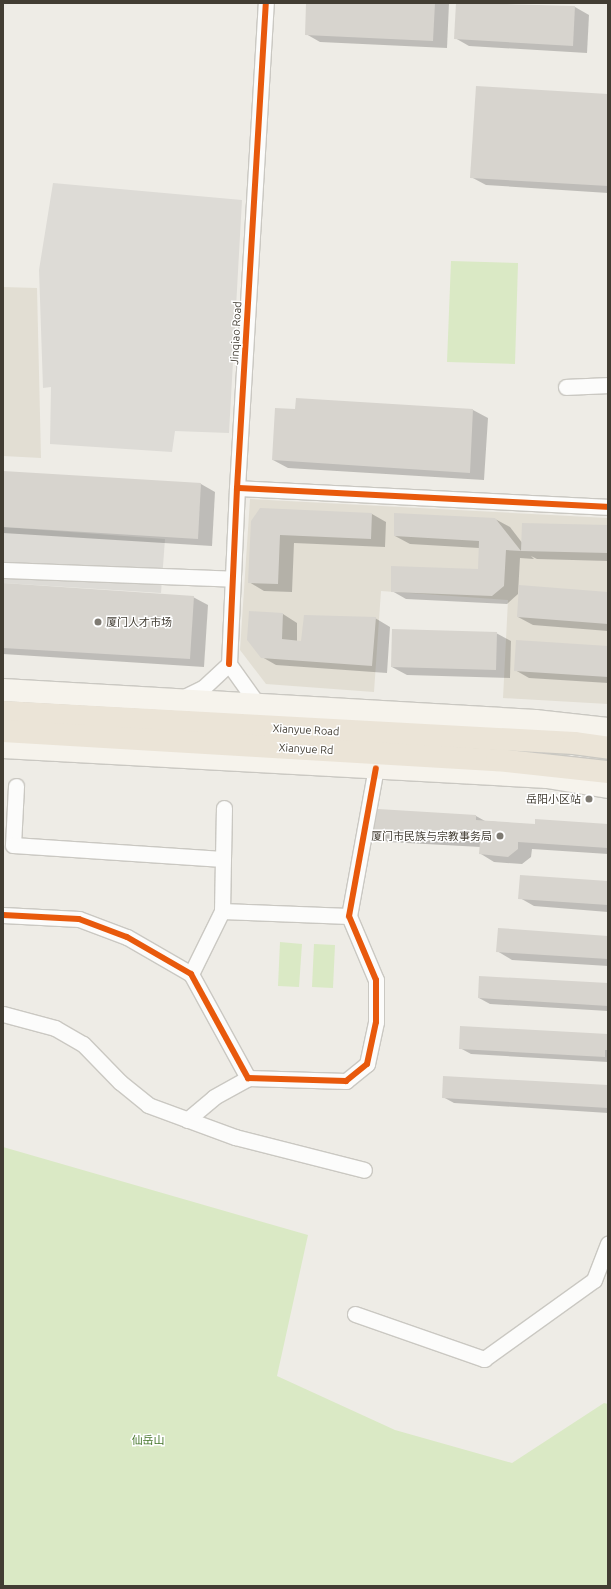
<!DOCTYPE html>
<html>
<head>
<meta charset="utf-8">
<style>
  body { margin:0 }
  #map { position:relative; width:611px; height:1589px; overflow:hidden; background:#eeece6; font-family:Ubuntu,"Noto Sans SC",sans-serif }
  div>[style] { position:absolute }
  .residential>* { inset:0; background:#e2ded3 }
  .green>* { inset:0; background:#dae9c5 }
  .parking>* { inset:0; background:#dddbd6 }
  .shadow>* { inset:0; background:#0003 }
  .building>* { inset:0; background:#d7d4ce }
  .roads { filter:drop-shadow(1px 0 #cac8c2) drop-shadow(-1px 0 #cac8c2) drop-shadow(0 1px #cac8c2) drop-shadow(0 -1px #cac8c2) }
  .street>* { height:15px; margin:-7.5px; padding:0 7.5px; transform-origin:7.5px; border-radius:7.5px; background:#fcfcfb }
  .secondary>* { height:22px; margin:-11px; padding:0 11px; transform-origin:11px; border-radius:11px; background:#f6f3ec }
  .highway>* { height:22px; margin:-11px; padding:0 11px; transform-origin:11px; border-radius:11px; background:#ebe4d7 }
  .cycleway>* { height:6px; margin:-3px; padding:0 3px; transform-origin:3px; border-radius:3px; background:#e8590c }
  .dots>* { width:11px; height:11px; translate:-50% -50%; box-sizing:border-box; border:2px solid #fff; border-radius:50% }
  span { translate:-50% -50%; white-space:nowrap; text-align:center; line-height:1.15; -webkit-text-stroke:3px #fff; paint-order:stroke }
  .street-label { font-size:11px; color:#423d33 }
  .poi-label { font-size:11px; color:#423d33 }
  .left { translate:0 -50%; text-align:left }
  .right { translate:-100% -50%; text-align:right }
  .park-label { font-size:11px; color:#427327 }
  .frame { position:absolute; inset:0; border:4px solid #423d33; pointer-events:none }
</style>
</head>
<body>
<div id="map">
  <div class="residential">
    <i style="clip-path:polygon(3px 287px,37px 288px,41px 458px,3px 456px)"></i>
    <i style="clip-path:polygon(250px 499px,608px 518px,608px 704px,503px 698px,508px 600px,381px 591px,374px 692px,266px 684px,240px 650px)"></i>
  </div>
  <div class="green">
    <i style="clip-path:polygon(451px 261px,518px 263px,515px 364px,447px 362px)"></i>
    <i style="clip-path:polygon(280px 942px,302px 944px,299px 987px,278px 986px)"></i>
    <i style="clip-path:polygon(314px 944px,335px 945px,333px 988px,312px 987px)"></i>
    <i style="clip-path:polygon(3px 1147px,308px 1235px,277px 1376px,395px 1430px,512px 1463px,604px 1403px,608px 1404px,608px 1586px,3px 1586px)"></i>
  </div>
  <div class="parking">
    <i style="clip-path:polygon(53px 183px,242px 200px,229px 433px,175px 431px,172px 452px,50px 444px,51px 387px,43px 388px,39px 270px)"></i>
    <i style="clip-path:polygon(3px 527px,165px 539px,161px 593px,3px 583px)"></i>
  </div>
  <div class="shadow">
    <i style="clip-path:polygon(307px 3px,449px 3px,447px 48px,320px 42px,306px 34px)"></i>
    <i style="clip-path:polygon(457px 3px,575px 7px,589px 15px,587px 53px,469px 46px,455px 38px)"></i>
    <i style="clip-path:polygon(608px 95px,608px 193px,486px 185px,471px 177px)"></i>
    <i style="clip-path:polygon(297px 399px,473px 410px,488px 418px,484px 480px,288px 468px,273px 460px,296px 410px)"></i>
    <i style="clip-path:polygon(3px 472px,201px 484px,215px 492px,212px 546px,3px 533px)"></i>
    <i style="clip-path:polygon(372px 514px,386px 522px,385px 547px,294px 543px,292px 592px,264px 591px,249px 582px,252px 521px)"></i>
    <i style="clip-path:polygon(495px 519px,510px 527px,523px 544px,608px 526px,608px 561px,537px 559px,531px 556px,534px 559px,520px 558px,518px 594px,507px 604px,406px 599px,392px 591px,479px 571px,479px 548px,410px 544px,395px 536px)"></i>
    <i style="clip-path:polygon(3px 584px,193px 597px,208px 605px,204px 667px,3px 654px)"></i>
    <i style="clip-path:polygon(608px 593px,608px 631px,533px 625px,518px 617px)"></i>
    <i style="clip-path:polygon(283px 614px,297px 623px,297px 641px,302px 642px,375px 618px,390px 627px,387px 673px,276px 665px,262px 657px)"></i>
    <i style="clip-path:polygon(496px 633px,511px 641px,510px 678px,407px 675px,392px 667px)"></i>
    <i style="clip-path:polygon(608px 647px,608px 683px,529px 678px,515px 670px)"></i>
    <i style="clip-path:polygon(378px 810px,476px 816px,485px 821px,536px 825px,608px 825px,608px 854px,532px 849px,531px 857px,522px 864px,494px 862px,481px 854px,481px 847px,388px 842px,374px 834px)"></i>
    <i style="clip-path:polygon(608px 882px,608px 912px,534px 906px,520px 898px)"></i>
    <i style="clip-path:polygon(608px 937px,608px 966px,512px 960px,497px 951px)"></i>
    <i style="clip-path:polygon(608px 984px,608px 1011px,490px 1004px,479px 998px)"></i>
    <i style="clip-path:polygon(608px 1035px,608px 1062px,471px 1054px,460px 1048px)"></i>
    <i style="clip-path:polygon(608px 1086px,608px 1113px,454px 1103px,443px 1097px)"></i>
  </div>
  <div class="building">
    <i style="clip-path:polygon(306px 3px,435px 3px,433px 41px,305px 35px)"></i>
    <i style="clip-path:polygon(456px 3px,575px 6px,573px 46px,454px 39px)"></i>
    <i style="clip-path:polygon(476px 86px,608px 94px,608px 186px,470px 178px)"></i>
    <i style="clip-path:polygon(296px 398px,473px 409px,470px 473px,272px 460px,275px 408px,295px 409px)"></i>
    <i style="clip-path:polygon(3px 471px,201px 483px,198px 539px,3px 527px)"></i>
    <i style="clip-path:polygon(260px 508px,372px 513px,371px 539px,280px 535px,278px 584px,248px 583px,251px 521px)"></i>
    <i style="clip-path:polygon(394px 513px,495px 518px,521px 551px,506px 550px,504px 586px,492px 596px,391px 592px,391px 566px,478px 569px,479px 541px,394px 536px)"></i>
    <i style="clip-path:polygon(522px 523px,608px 525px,608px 553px,521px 551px)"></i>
    <i style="clip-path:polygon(3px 583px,194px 596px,190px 659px,3px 648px)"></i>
    <i style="clip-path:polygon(519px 585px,608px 592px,608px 624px,517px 617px)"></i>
    <i style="clip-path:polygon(249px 611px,283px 613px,282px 639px,301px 641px,304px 615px,376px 617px,372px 666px,261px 658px,247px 640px)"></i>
    <i style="clip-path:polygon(392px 629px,497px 632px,496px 670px,391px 667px)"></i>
    <i style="clip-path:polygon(516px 640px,608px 646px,608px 677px,514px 671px)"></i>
    <i style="clip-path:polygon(378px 809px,476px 815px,476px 820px,535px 824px,535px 819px,608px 824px,608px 848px,518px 842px,518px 849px,508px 857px,479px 854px,480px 841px,373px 834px)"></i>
    <i style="clip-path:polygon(520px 875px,608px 881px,608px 905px,518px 899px)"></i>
    <i style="clip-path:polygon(498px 928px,608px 936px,608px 959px,496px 952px)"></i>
    <i style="clip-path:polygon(479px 976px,608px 983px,608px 1006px,478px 998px)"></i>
    <i style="clip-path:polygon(460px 1026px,608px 1034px,608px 1050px,605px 1050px,605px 1057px,459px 1049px)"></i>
    <i style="clip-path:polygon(443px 1076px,608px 1085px,608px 1108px,442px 1098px)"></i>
  </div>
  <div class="roads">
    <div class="street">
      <i style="left:566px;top:387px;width:42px;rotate:-2.7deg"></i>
      <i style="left:237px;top:488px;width:371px;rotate:2.9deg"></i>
      <i style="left:3px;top:570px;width:230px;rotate:2.2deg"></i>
      <i style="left:229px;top:664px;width:176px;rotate:-87.4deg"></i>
      <i style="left:237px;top:488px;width:486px;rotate:-86.6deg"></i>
      <i style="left:229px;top:664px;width:52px;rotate:54.5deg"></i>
      <i style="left:180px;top:699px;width:25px;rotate:-26deg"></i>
      <i style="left:203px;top:688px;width:35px;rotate:-43deg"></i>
      <i style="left:16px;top:786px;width:59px;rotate:92.9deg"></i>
      <i style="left:13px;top:845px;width:210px;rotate:3.8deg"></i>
      <i style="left:222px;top:911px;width:127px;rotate:2.3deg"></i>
      <i style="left:3px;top:915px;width:76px;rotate:3deg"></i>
      <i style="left:79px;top:919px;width:51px;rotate:20.6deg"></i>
      <i style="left:127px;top:937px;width:74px;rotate:30deg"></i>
      <i style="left:191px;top:974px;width:119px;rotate:61.3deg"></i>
      <i style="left:248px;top:1078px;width:98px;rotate:1.8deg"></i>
      <i style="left:346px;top:1081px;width:27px;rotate:-39deg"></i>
      <i style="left:367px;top:1064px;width:43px;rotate:-77.9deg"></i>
      <i style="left:376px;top:1022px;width:42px;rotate:-90deg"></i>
      <i style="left:376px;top:980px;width:69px;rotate:-112.9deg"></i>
      <i style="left:349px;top:916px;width:150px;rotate:-79.7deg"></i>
      <i style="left:191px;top:974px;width:70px;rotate:-63.8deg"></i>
      <i style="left:222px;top:911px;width:103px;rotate:-88.9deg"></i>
      <i style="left:3px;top:1014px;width:54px;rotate:15.1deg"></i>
      <i style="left:55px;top:1028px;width:32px;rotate:30deg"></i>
      <i style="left:83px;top:1044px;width:53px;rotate:45.8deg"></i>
      <i style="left:120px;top:1082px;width:36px;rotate:39deg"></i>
      <i style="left:148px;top:1105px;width:93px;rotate:20.2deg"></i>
      <i style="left:235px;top:1137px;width:133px;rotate:14.3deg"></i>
      <i style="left:187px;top:1120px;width:35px;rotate:-40deg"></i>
      <i style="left:214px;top:1097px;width:39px;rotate:-29deg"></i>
      <i style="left:355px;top:1314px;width:137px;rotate:19.2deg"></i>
      <i style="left:484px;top:1359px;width:135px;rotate:-35.7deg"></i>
      <i style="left:594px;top:1280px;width:39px;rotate:-69deg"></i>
    </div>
    <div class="secondary">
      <i style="left:3px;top:690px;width:533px;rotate:3.33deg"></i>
      <i style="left:535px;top:721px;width:73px;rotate:6.3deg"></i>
      <i style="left:3px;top:747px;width:545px;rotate:3.16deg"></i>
      <i style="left:547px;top:777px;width:62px;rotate:9.3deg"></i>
    </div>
    <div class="highway">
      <i style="left:3px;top:712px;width:572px;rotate:3.11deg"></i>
      <i style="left:574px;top:743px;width:34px;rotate:8deg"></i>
      <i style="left:3px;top:731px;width:495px;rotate:3.4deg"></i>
      <i style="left:497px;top:760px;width:112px;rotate:6.2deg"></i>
    </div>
  </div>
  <div class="cycleway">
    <i style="left:237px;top:488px;width:371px;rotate:2.9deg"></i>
    <i style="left:229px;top:664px;width:176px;rotate:-87.4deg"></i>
    <i style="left:237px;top:488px;width:486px;rotate:-86.6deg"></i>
    <i style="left:3px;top:915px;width:76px;rotate:3deg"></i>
    <i style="left:79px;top:919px;width:51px;rotate:20.6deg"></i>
    <i style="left:127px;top:937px;width:74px;rotate:30deg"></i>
    <i style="left:191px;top:974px;width:119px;rotate:61.3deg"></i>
    <i style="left:248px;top:1078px;width:98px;rotate:1.8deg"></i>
    <i style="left:346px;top:1081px;width:27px;rotate:-39deg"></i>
    <i style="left:367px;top:1064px;width:43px;rotate:-77.9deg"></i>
    <i style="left:376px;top:1022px;width:42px;rotate:-90deg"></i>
    <i style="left:376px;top:980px;width:69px;rotate:-112.9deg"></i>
    <i style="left:349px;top:916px;width:150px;rotate:-79.7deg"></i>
  </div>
  <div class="dots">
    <i style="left:98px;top:622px;background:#7e7a72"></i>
    <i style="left:589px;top:799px;background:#7e7a72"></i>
    <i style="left:500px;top:836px;background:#7e7a72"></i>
  </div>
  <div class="street-label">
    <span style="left:236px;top:333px;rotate:-87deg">Jinqiao Road</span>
    <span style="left:306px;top:730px;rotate:3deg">Xianyue Road</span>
    <span style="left:306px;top:749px;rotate:3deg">Xianyue Rd</span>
  </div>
  <div class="poi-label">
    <span class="left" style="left:106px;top:622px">厦门人才市场</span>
    <span class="right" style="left:581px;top:799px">岳阳小区站</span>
    <span class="right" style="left:492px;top:836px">厦门市民族与宗教事务局</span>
  </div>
  <div class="park-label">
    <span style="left:148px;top:1440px">仙岳山</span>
  </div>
  <div class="frame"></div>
</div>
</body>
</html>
